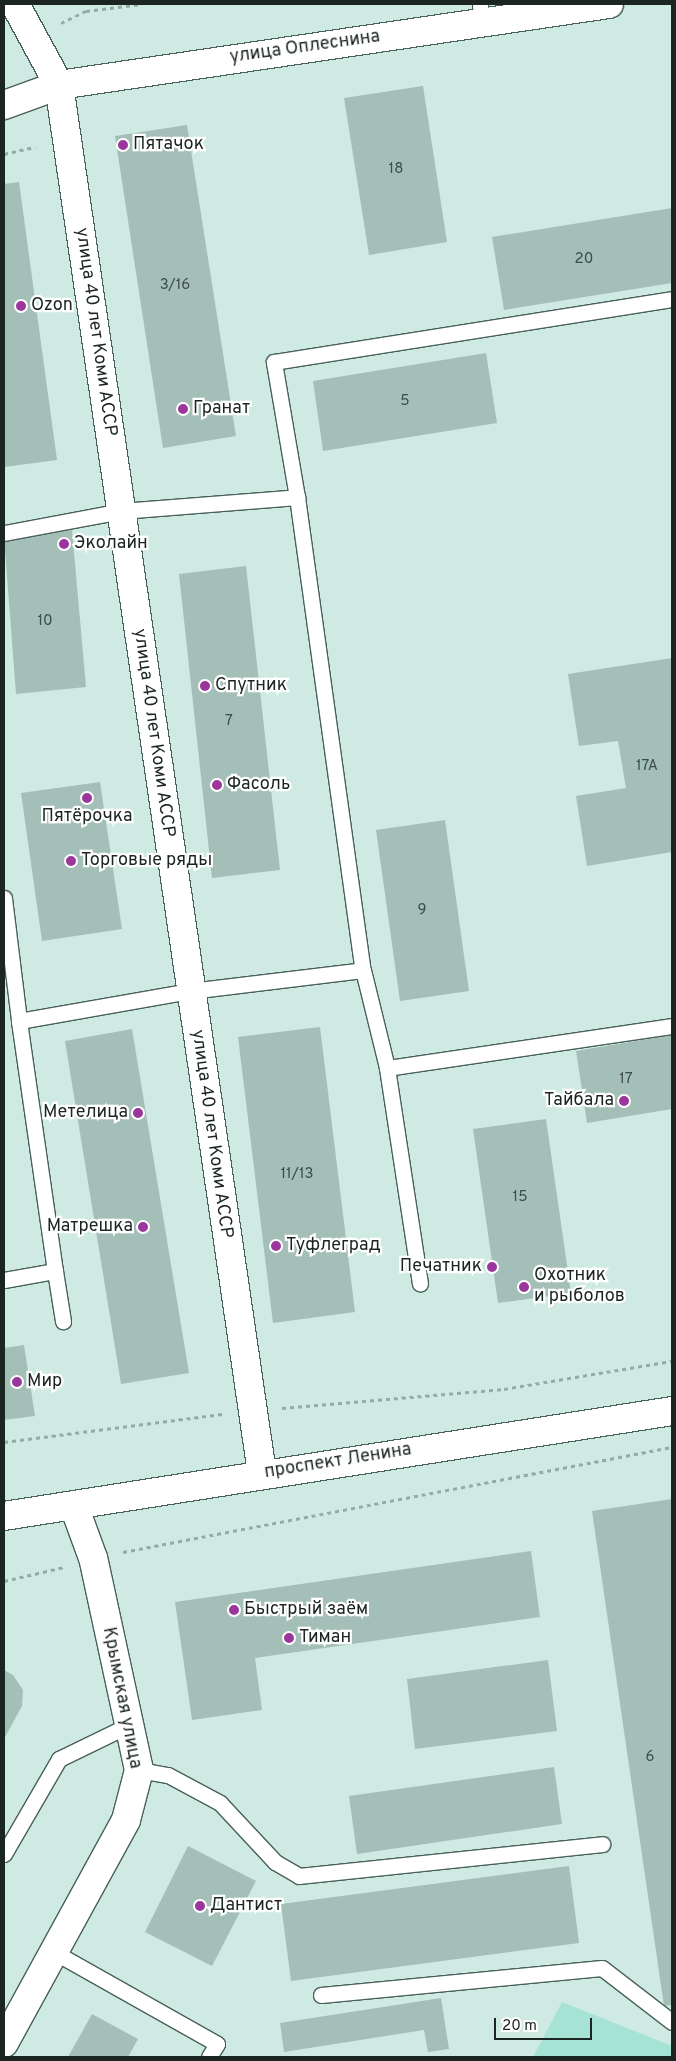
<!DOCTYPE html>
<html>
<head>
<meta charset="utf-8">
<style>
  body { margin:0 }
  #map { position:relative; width:676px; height:2061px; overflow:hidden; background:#cfeae3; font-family:Overpass,sans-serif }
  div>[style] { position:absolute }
  .green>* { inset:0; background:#a6e3d4 }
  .building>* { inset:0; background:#a4bfb8 }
  .path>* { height:3px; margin-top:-1.5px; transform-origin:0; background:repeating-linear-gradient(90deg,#95aba5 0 4px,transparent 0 8px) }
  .roads { filter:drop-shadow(1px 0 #48605a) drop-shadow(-1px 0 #48605a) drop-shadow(0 1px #48605a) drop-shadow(0 -1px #48605a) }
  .service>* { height:15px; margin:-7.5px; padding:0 7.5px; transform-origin:7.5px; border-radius:7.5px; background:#fff }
  .minor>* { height:28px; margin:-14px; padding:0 14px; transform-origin:14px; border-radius:14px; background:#fff }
  .tertiary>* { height:28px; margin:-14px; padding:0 14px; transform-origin:14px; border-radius:14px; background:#fff }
  .secondary>* { height:28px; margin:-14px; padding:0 14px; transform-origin:14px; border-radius:14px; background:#fff }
  .dots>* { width:14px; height:14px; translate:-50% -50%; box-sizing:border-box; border:2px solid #fff; border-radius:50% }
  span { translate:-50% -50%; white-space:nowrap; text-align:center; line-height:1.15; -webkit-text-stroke:4.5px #fff; paint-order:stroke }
  .number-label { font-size:15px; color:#3d4c48 }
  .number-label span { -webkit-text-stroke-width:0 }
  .street-label { font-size:18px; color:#1b2522 }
  .poi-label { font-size:18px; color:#1b2522 }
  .left { translate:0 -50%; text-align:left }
  .right { translate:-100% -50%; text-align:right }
  .frame { position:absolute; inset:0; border:5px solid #1b2522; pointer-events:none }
  .scale { position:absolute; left:494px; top:2018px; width:98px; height:22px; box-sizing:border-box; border:2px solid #1b2522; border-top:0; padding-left:6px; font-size:15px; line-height:18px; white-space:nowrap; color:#1b2522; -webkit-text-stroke:4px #fff; paint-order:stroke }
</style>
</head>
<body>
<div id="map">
  <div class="green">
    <i style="clip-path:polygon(562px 2002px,672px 2046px,672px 2057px,533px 2057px)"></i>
  </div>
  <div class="building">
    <i style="clip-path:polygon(423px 86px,447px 242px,369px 255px,344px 98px)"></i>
    <i style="clip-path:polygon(187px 125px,236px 436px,163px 448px,115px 136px)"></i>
    <i style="clip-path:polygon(19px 182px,57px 460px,4px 467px,4px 184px)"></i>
    <i style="clip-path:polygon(672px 208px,672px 283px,504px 310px,492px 237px)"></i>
    <i style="clip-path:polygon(486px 353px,497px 423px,323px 451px,313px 381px)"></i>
    <i style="clip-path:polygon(72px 530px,86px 687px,16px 694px,4px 537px)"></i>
    <i style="clip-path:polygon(246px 566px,280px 870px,212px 878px,179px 574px)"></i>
    <i style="clip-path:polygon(672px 658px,672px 852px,587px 866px,576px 796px,626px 788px,618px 741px,579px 746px,568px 674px)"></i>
    <i style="clip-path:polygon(100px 782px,122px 929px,42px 941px,21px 793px)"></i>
    <i style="clip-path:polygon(445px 820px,469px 991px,400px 1001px,376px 830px)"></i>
    <i style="clip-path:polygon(320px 1027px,355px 1312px,273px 1323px,238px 1037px)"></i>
    <i style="clip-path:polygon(132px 1029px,189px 1373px,121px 1384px,65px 1041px)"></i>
    <i style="clip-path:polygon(672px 1035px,672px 1109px,587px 1123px,576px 1051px)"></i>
    <i style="clip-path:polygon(546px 1119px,571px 1293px,498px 1303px,473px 1129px)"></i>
    <i style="clip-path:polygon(24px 1345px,35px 1416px,4px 1420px,4px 1348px)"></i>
    <i style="clip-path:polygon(672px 1499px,672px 2005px,664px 2006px,592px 1511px)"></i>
    <i style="clip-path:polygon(531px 1551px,540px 1617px,255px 1658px,262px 1710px,192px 1720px,175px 1602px)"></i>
    <i style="clip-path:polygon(548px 1660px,557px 1731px,415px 1749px,407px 1679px)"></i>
    <i style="clip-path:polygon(4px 1670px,13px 1675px,23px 1690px,22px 1706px,4px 1739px)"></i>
    <i style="clip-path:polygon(554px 1767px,562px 1824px,357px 1854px,349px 1796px)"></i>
    <i style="clip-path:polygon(188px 1846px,256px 1881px,212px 1966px,145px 1932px)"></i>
    <i style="clip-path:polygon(569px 1866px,579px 1943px,291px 1981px,281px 1904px)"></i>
    <i style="clip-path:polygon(441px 1998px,449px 2049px,428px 2052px,424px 2030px,284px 2052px,280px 2023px)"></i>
    <i style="clip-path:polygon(92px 2014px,138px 2039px,128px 2057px,68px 2057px)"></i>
  </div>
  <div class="path">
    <i style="left:61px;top:23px;width:28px;rotate:-26deg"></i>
    <i style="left:86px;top:11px;width:57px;rotate:-7deg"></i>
    <i style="left:4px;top:154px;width:32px;rotate:-13deg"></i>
    <i style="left:282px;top:1408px;width:223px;rotate:-4.9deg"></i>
    <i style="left:504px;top:1389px;width:170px;rotate:-9.5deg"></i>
    <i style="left:4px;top:1442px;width:222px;rotate:-7.3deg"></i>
    <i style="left:123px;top:1552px;width:559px;rotate:-10.83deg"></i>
    <i style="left:4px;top:1581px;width:62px;rotate:-13.1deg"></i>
  </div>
  <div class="roads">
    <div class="service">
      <i style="left:480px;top:4px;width:18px;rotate:87deg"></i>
      <i style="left:297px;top:497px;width:137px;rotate:-99.7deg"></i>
      <i style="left:274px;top:362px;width:403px;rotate:-9deg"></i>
      <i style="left:4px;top:533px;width:119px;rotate:-10.6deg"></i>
      <i style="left:121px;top:511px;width:177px;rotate:-4.5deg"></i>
      <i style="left:297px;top:497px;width:478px;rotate:82.1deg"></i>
      <i style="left:4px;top:898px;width:124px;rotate:83deg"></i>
      <i style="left:387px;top:1068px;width:288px;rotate:-8.4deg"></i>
      <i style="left:55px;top:1271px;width:51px;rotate:80.9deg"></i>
      <i style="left:4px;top:1280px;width:52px;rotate:-10deg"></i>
      <i style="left:55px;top:1271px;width:253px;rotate:-98.2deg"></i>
      <i style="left:19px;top:1021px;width:174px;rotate:-10deg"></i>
      <i style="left:190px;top:991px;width:174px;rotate:-6.9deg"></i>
      <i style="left:363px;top:970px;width:101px;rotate:76.2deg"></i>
      <i style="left:387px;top:1068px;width:218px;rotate:81.3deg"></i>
      <i style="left:139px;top:1770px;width:29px;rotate:10deg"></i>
      <i style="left:168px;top:1775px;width:59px;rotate:28.3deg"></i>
      <i style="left:220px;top:1803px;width:81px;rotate:47deg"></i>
      <i style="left:275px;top:1862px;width:28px;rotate:30deg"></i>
      <i style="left:299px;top:1876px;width:305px;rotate:-6deg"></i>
      <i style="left:4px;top:1854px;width:110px;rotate:-59.9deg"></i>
      <i style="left:59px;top:1759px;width:76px;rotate:-25.9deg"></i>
      <i style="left:54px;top:1952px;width:187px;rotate:29.4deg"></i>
      <i style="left:217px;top:2044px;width:15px;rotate:122deg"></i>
      <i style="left:321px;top:1995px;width:282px;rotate:-5.5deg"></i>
      <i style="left:602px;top:1968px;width:88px;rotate:37.6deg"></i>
    </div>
    <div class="minor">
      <i style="left:15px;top:4px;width:92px;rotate:61.5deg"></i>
      <i style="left:59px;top:85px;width:1403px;rotate:81.68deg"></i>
      <i style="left:4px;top:2043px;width:254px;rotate:-61.3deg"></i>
      <i style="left:126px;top:1820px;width:52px;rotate:-75.4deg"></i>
      <i style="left:139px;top:1770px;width:217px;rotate:-102.2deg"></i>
      <i style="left:93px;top:1558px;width:55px;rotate:-110.1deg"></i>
    </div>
    <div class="tertiary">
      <i style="left:4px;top:105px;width:59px;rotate:-20deg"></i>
      <i style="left:59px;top:85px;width:556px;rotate:-8.38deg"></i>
    </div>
    <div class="secondary">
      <i style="left:4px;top:1516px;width:676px;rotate:-8.93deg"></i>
    </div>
  </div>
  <div class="dots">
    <i style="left:123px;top:145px;background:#9b369c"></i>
    <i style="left:21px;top:306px;background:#9b369c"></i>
    <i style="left:183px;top:409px;background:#9b369c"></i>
    <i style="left:64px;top:544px;background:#9b369c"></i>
    <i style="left:205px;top:686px;background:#9b369c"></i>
    <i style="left:217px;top:785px;background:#9b369c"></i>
    <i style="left:87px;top:798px;background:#9b369c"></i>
    <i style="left:71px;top:861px;background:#9b369c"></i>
    <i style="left:624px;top:1101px;background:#9b369c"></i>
    <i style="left:138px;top:1113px;background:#9b369c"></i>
    <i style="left:143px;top:1227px;background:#9b369c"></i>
    <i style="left:276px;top:1246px;background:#9b369c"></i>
    <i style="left:492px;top:1267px;background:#9b369c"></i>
    <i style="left:524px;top:1287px;background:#9b369c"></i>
    <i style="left:17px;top:1382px;background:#9b369c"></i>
    <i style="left:234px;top:1610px;background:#9b369c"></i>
    <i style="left:289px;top:1638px;background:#9b369c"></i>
    <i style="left:200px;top:1906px;background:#9b369c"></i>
  </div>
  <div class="number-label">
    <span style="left:396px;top:170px">18</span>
    <span style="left:584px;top:260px">20</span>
    <span style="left:175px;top:286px">3/16</span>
    <span style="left:405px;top:402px">5</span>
    <span style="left:45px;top:622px">10</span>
    <span style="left:229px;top:722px">7</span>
    <span style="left:647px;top:767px">17А</span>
    <span style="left:422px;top:911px">9</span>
    <span style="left:626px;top:1080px">17</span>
    <span style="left:297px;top:1175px">11/13</span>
    <span style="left:520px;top:1198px">15</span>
    <span style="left:650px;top:1758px">6</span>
  </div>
  <div class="street-label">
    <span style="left:305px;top:48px;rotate:-8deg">улица Оплеснина</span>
    <span style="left:95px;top:332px;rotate:82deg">улица 40 лет Коми АССР</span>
    <span style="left:153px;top:733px;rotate:82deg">улица 40 лет Коми АССР</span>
    <span style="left:211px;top:1134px;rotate:82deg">улица 40 лет Коми АССР</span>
    <span style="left:338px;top:1462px;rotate:-9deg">проспект Ленина</span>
    <span style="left:121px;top:1698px;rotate:79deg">Крымская улица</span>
  </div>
  <div class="poi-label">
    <span class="left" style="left:133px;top:145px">Пятачок</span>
    <span class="left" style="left:31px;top:306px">Ozon</span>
    <span class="left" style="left:193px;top:409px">Гранат</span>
    <span class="left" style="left:74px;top:544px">Эколайн</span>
    <span class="left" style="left:215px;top:686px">Спутник</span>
    <span class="left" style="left:227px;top:785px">Фасоль</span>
    <span style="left:87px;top:817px">Пятёрочка</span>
    <span class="left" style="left:81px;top:861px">Торговые ряды</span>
    <span class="right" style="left:614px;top:1101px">Тайбала</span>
    <span class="right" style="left:128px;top:1113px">Метелица</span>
    <span class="right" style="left:133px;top:1227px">Матрешка</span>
    <span class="left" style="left:286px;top:1246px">Туфлеград</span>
    <span class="right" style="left:482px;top:1267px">Печатник</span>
    <span class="left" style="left:534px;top:1287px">Охотник<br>и рыболов</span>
    <span class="left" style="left:27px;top:1382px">Мир</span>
    <span class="left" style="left:244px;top:1610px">Быстрый заём</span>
    <span class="left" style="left:299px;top:1638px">Тиман</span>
    <span class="left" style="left:210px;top:1906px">Дантист</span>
  </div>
  <div class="frame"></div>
  <div class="scale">20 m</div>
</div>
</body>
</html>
